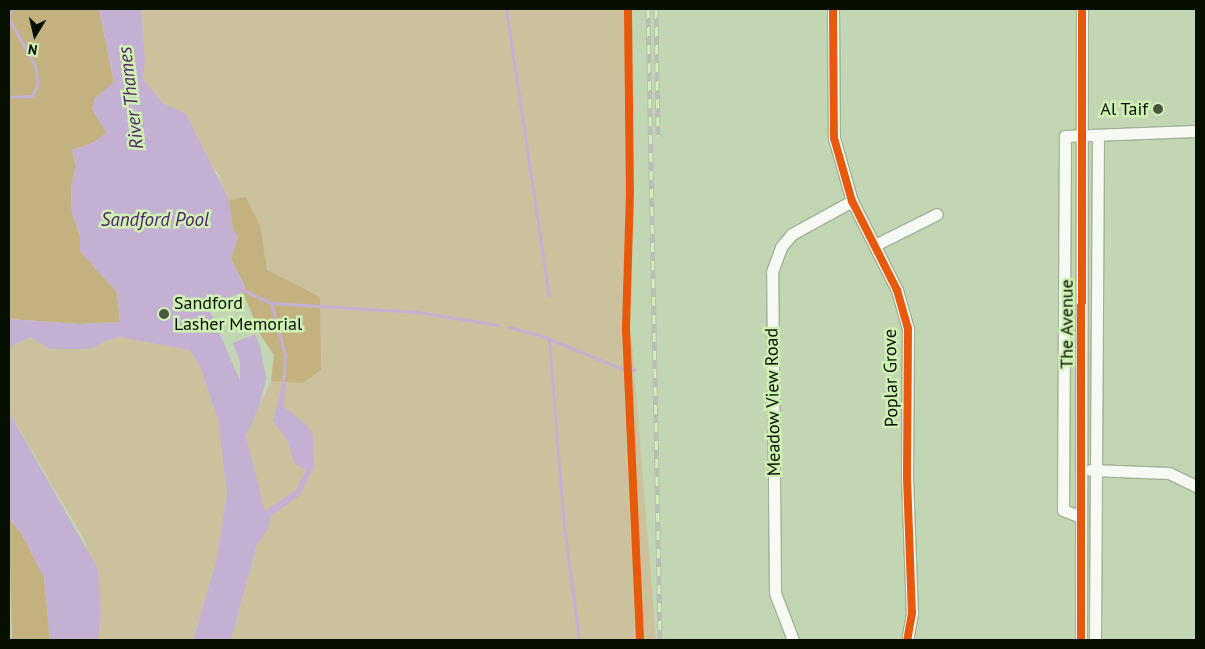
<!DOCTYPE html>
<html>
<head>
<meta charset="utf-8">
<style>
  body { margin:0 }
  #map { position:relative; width:1205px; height:649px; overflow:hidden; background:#c3d6b4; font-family:"PT Sans",sans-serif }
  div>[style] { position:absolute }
  .green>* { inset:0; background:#cbc29d }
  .forest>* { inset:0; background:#c4b180 }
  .water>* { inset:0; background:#c4b0d2 }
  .stream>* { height:3px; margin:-1.5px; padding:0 1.5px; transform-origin:1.5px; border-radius:1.5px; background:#c4b0d2 }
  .roads { filter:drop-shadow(1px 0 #a2b196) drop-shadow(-1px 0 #a2b196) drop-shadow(0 1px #a2b196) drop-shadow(0 -1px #a2b196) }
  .minor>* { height:11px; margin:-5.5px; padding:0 5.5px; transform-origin:5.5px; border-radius:5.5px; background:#f6f9f4 }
  .rail>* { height:5px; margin-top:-2.5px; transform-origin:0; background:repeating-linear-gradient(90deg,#cff1b3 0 9px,#b9beb5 0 18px); box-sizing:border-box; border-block:1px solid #b9beb5 }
  .cycleway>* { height:8px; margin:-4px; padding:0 4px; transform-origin:4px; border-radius:4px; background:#e8590c }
  .dots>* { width:14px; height:14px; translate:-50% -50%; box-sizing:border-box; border:2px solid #cff1b3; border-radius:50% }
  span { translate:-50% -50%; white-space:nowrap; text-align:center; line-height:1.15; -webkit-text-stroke:5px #cff1b3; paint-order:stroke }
  .poi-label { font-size:18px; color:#060f00 }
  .right { translate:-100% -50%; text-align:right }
  .left { translate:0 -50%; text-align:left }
  .street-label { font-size:18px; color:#060f00 }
  .water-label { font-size:19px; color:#51216c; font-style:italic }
  .frame { position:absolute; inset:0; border:10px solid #060f00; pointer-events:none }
  .north { position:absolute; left:10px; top:10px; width:50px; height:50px; -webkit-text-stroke:4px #cff1b3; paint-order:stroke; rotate:189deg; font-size:14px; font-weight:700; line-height:20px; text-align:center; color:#060f00 }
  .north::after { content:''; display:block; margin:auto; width:18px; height:22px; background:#060f00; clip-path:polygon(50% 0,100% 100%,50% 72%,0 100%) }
</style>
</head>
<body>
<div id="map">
  <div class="green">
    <i style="clip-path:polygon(141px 9px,625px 9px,628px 294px,656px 640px,231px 640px,257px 545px,268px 528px,246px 436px,271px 381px,274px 355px,243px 292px,245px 287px,219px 175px,209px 163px,186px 115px,163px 103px,143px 79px,145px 59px)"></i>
    <i style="clip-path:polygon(30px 337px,50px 349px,94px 348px,105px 341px,119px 337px,162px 343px,190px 350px,200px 367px,218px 420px,227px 493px,216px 562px,193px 640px,98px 640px,101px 616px,85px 541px,9px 412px,9px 348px)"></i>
  </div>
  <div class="forest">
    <i style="clip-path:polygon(9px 9px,99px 9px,114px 83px,95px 98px,92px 109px,107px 133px,93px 143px,72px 150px,76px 167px,71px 188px,72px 214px,80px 235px,80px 251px,117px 292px,120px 322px,79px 324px,9px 319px)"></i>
    <i style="clip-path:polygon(246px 197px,260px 226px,267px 270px,320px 297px,321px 370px,303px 383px,271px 381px,274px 355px,260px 334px,243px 292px,245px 287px,231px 259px,238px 237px,233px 231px,229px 200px)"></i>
    <i style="clip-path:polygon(9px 518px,21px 533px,44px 577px,50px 640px,12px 640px)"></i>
  </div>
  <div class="water">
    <i style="clip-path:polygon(99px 9px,141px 9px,145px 59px,143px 79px,163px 103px,186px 114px,229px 200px,233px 230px,238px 236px,231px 259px,245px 287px,243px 292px,208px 306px,240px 381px,240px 362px,233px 343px,255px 334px,260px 346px,266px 378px,260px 405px,246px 436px,265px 511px,296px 490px,306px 470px,295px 464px,287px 440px,273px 421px,283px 382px,286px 384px,284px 407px,307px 425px,313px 435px,314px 468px,299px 496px,271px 516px,268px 529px,257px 545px,231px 640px,193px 640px,216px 562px,227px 493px,218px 420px,200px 367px,190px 350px,119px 337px,105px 341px,94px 348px,83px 349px,50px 349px,30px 337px,9px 348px,9px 319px,79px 324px,120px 322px,117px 292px,80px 251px,80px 235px,72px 214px,71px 188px,76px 167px,72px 150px,93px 143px,107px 133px,92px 109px,95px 98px,114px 82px)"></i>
    <i style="clip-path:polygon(9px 412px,98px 569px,101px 616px,98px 640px,50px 640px,44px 577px,21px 533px,9px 518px)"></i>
  </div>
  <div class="stream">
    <i style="left:506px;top:9px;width:290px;rotate:81.5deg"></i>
    <i style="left:9px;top:16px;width:8px;rotate:-67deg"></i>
    <i style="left:9px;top:19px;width:54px;rotate:61deg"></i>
    <i style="left:35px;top:66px;width:18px;rotate:81deg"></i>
    <i style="left:38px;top:84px;width:13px;rotate:117deg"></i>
    <i style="left:32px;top:96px;width:23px;rotate:178deg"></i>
    <i style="left:241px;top:289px;width:33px;rotate:25deg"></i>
    <i style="left:271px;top:303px;width:147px;rotate:3.5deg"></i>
    <i style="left:418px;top:312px;width:81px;rotate:9.2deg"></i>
    <i style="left:271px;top:303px;width:54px;rotate:74.9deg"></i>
    <i style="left:285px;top:355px;width:31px;rotate:94deg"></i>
    <i style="left:509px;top:327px;width:34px;rotate:15deg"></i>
    <i style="left:542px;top:336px;width:90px;rotate:22.3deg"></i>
    <i style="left:625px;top:370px;width:10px"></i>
    <i style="left:549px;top:340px;width:188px;rotate:85.4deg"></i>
    <i style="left:564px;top:527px;width:114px;rotate:82.4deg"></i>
  </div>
  <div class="roads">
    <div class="minor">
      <i style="left:833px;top:9px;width:129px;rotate:89.6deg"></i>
      <i style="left:834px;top:138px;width:66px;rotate:74.1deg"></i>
      <i style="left:852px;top:201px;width:100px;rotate:63.2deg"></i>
      <i style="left:897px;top:290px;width:41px;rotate:74.2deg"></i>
      <i style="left:908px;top:329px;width:149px;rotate:90.4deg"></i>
      <i style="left:907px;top:478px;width:135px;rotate:87.9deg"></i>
      <i style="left:912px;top:613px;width:27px;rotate:100deg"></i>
      <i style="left:875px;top:245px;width:69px;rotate:-26.6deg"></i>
      <i style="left:1091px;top:470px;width:78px;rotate:2.2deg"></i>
      <i style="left:1169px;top:473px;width:30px;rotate:26deg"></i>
      <i style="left:1081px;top:517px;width:19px;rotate:-159deg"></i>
      <i style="left:1063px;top:510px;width:374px;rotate:-89.7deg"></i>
      <i style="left:1065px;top:136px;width:131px;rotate:-2.2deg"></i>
      <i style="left:793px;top:640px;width:50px;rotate:-111deg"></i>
      <i style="left:775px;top:593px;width:321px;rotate:-90.5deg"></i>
      <i style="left:772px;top:272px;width:27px;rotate:-70deg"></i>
      <i style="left:781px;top:247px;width:17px;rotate:-50deg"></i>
      <i style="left:792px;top:234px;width:68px;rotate:-28.8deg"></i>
      <i style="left:1081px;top:640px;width:631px;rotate:-89.91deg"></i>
      <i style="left:1095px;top:640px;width:505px;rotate:-89.66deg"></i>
    </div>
  </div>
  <div class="rail">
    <i style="left:648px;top:9px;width:631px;rotate:88.91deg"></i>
    <i style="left:656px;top:9px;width:127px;rotate:89.1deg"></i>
  </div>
  <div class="cycleway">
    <i style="left:628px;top:9px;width:183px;rotate:89.4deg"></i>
    <i style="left:630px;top:192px;width:138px;rotate:91.7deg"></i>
    <i style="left:626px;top:330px;width:310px;rotate:87.4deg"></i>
    <i style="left:833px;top:9px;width:129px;rotate:89.6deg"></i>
    <i style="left:834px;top:138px;width:66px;rotate:74.1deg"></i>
    <i style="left:852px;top:201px;width:100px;rotate:63.2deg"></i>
    <i style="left:897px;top:290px;width:41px;rotate:74.2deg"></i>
    <i style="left:908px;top:329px;width:149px;rotate:90.4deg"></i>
    <i style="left:907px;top:478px;width:135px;rotate:87.9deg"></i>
    <i style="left:912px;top:613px;width:27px;rotate:100deg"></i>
    <i style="left:1081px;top:640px;width:631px;rotate:-89.91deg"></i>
  </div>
  <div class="dots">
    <i style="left:1158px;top:109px;background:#48553f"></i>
    <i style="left:164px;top:314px;background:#48553f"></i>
  </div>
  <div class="poi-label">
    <span class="right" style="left:1148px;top:109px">Al Taif</span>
    <span class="left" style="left:174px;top:314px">Sandford<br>Lasher Memorial</span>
  </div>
  <div class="street-label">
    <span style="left:1067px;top:324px;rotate:-90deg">The Avenue</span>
    <span style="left:891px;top:378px;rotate:-91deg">Poplar Grove</span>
    <span style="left:773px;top:402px;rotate:-91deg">Meadow View Road</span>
  </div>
  <div class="water-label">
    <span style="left:131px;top:98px;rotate:-97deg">River Thames</span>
    <span style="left:155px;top:220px">Sandford Pool</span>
  </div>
  <div class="frame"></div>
  <div class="north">N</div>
</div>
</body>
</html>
